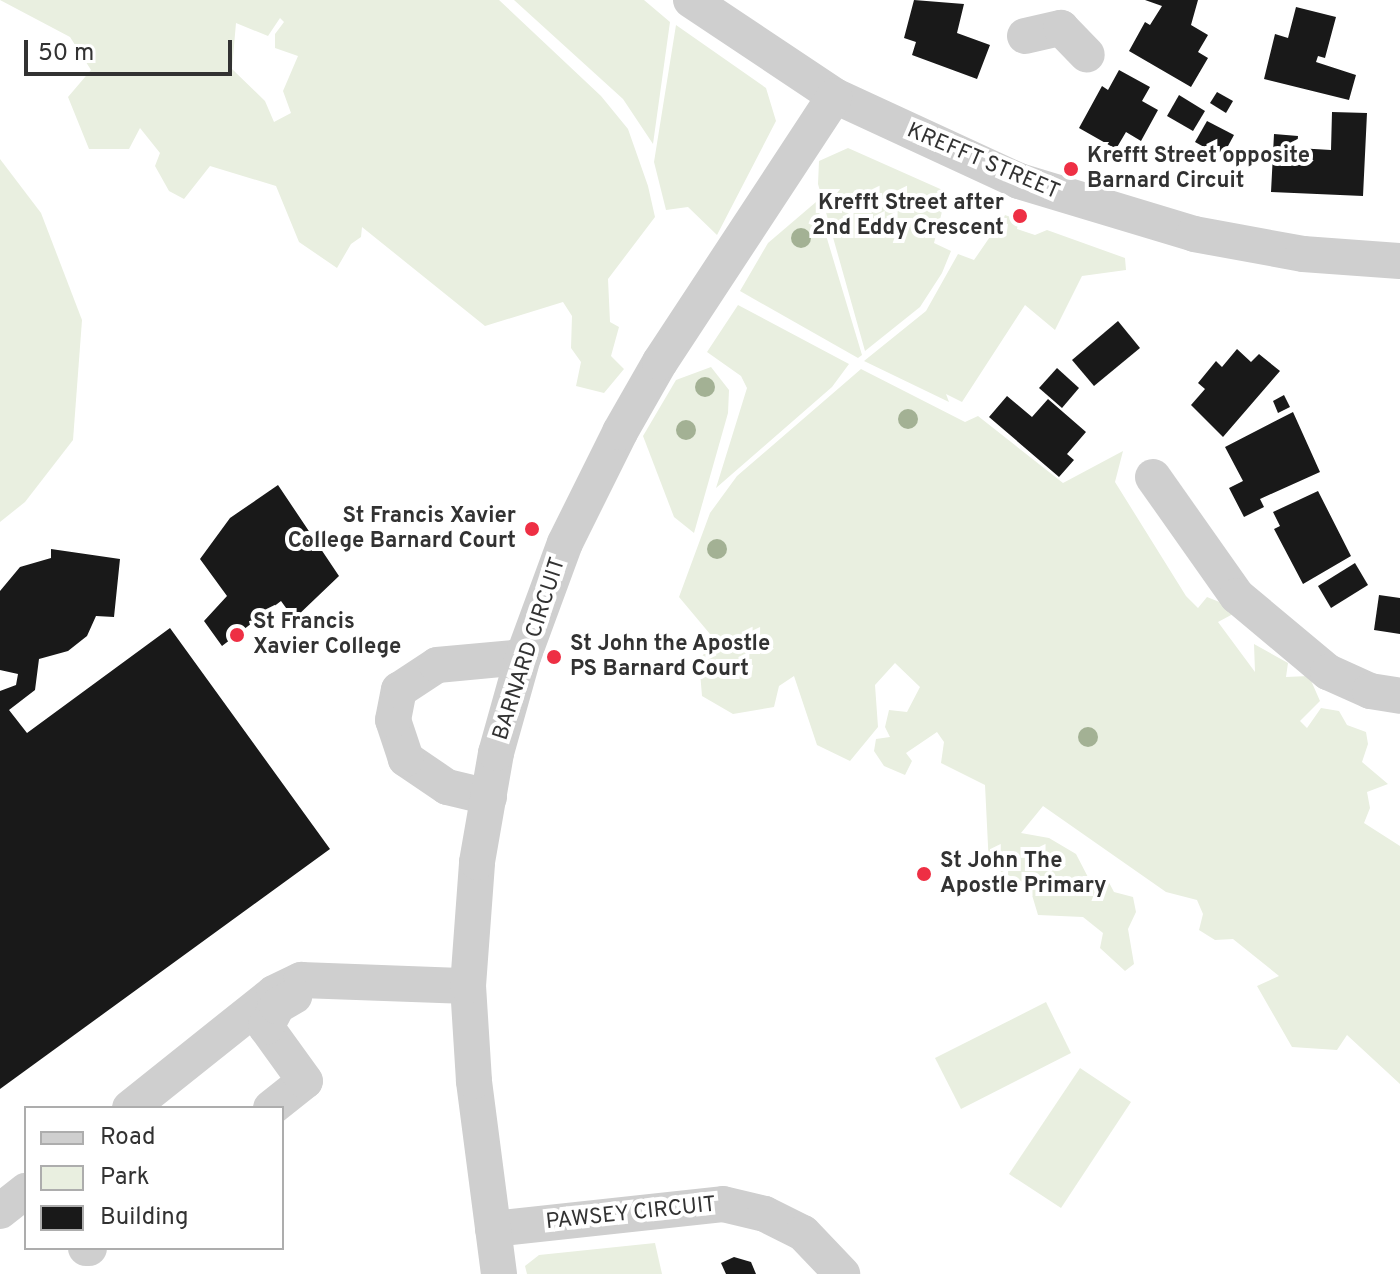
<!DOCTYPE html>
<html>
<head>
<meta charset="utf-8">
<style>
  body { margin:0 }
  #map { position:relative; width:1400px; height:1274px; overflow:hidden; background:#fff; font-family:Overpass,sans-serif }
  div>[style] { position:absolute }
  .green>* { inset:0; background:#e9efe0 }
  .building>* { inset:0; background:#191919 }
  .minor>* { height:36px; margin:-18px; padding:0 18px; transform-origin:18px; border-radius:18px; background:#cfcfcf }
  .trees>* { width:20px; height:20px; margin:-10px; border-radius:50%; background:#a3b194 }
  .dots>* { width:22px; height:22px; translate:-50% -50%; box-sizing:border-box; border:4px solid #fff; border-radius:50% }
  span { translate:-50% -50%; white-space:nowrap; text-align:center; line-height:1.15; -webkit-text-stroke:8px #fff; paint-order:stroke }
  .poi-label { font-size:22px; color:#323232; font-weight:700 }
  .left { translate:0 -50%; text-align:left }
  .right { translate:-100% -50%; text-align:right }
  .street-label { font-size:22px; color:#323232 }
  .legend { position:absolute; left:24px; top:1106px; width:260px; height:144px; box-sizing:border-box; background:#fff; border:2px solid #adadad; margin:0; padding:10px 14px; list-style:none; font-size:24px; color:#323232 }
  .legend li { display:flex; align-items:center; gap:16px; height:40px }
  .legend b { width:40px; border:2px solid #adadad }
  .scale { position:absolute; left:24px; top:40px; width:208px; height:36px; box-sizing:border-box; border:4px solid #323232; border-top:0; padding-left:10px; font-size:24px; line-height:28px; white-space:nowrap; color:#323232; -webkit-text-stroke:6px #fff; paint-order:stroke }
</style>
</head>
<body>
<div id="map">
  <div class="green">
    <i style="clip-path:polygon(evenodd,0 0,499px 0,601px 96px,628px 129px,648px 186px,655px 217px,608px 279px,610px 322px,619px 327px,611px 356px,624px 369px,604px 393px,576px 386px,581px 362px,571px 348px,572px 316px,563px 302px,485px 326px,362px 227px,361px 237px,351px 244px,337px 268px,299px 242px,276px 186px,210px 166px,184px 199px,169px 191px,155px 166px,160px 153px,140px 128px,129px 149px,89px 149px,68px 97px,91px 70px,70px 37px,0 0,280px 18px,284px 22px,275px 34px,275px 48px,298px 56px,283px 91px,291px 113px,274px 122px,265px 101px,232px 69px,236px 23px,268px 36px,280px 18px)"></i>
    <i style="clip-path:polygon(514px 0,644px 0,670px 22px,653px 144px,623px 99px)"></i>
    <i style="clip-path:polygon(676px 25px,766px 88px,776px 121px,717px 235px,688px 207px,666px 210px,654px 162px)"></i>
    <i style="clip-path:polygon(848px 148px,947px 192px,934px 243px,951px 251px,942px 273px,920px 307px,865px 351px,818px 184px,819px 161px)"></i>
    <i style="clip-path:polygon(0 159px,41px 213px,82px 320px,73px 440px,25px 502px,0 522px)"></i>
    <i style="clip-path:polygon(816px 202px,862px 355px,858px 358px,740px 291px,768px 243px)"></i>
    <i style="clip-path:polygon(1005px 215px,1019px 220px,1017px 229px,1035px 235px,1047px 230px,1125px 258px,1126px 270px,1082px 276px,1055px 330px,1025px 305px,962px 402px,946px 394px,949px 402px,864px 361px,926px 311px,958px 254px,974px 260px)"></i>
    <i style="clip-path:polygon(738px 305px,849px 364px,832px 387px,716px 488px,747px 388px,741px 376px,707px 352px)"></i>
    <i style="clip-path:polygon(711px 367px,729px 390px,728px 413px,694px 533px,674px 517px,643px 436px,676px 380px)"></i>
    <i style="clip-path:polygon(861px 369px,965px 422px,978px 416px,1063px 483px,1123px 451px,1115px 482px,1186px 596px,1198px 608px,1207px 597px,1222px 603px,1233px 614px,1218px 622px,1255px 672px,1254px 644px,1288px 663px,1286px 677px,1309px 676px,1320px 701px,1300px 721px,1307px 728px,1321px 708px,1339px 711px,1347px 725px,1366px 732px,1368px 744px,1362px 762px,1388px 784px,1367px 792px,1370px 808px,1364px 823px,1400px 846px,1400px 1084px,1347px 1035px,1337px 1050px,1292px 1047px,1257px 986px,1279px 976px,1233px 939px,1215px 940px,1199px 930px,1203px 914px,1197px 900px,1166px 892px,1043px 806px,1021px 833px,1049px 838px,1076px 854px,1090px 881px,1106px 877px,1114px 892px,1133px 897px,1136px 912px,1128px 929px,1134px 964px,1125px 971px,1100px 948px,1103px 933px,1083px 917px,1038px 915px,1029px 885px,989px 866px,985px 785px,941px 763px,944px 742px,937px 732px,906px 753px,912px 761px,905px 775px,884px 766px,874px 751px,876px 739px,890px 737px,885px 727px,889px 710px,907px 712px,920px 687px,895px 663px,875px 685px,878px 727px,850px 761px,817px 745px,794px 676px,779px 686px,774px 707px,733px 714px,702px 696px,699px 660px,715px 640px,679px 597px,710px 513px,737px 476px)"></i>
    <i style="clip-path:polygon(1046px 1002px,1071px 1053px,961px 1109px,935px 1058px)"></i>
    <i style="clip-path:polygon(1080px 1068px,1131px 1102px,1061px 1208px,1009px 1174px)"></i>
    <i style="clip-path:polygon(655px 1243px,662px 1274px,527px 1274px,525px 1266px,539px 1255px)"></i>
  </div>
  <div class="building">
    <i style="clip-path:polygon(914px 0,964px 4px,957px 33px,990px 45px,977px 79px,912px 55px,916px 42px,904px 38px)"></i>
    <i style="clip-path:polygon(1145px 0,1198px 0,1191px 25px,1208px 35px,1198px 52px,1208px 58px,1191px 87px,1129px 51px,1145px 22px,1150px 25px,1162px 6px)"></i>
    <i style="clip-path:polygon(1296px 7px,1336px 17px,1325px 58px,1318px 56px,1316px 62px,1356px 75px,1349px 100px,1264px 79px,1275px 34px,1288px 38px)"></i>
    <i style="clip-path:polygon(1119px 70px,1150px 87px,1142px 101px,1158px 110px,1141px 141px,1126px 132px,1116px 149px,1079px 128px,1102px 86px,1108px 90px)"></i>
    <i style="clip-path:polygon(1217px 92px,1233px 101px,1226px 113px,1210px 103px)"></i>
    <i style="clip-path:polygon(1179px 95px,1205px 111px,1193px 131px,1167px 116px)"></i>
    <i style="clip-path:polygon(1332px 112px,1367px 113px,1363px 196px,1271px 192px,1274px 134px,1298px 136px,1297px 148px,1331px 150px)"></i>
    <i style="clip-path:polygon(1207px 121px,1234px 135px,1222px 157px,1195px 142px)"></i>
    <i style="clip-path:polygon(1118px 321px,1140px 348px,1094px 386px,1072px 360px)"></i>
    <i style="clip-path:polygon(1237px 349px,1251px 362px,1259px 354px,1280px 371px,1223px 437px,1191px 405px,1205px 389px,1198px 383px,1216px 361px,1222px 367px)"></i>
    <i style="clip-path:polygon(1057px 368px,1079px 388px,1062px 408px,1039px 388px)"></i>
    <i style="clip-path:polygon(1284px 395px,1290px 407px,1278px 413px,1273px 401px)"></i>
    <i style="clip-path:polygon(1007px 396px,1032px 417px,1048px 399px,1086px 432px,1067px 454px,1074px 460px,1059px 477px,989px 417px)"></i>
    <i style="clip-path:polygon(1293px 412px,1320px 472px,1260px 499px,1264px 507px,1244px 517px,1229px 488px,1243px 481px,1225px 447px)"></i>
    <i style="clip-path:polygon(278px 485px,339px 576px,294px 619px,281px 601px,222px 646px,204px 621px,227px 596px,200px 559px,230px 518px)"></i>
    <i style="clip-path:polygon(1318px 491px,1351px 556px,1303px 584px,1274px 529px,1280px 526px,1273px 512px)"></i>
    <i style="clip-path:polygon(51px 549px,120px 559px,114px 617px,96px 616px,87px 636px,68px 651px,39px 659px,35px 690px,9px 710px,27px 733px,170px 628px,330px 849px,0 1089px,0 691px,16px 685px,18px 674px,0 670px,0 591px,20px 567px,51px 558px)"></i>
    <i style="clip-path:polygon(1355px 563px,1368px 585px,1331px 608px,1318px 586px)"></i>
    <i style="clip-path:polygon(1379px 595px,1400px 598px,1400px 634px,1374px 630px)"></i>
    <i style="clip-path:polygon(734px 1257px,751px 1262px,756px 1274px,726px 1274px,721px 1263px)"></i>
  </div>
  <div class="minor">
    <i style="left:691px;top:0;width:173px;rotate:33.7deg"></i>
    <i style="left:835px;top:96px;width:203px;rotate:24.8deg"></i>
    <i style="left:1019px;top:181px;width:183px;rotate:16.8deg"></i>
    <i style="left:1194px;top:234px;width:111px;rotate:10.4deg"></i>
    <i style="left:1303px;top:254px;width:97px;rotate:4.1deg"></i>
    <i style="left:1025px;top:36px;width:37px;rotate:-13deg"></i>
    <i style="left:1061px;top:28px;width:37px;rotate:46deg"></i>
    <i style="left:1153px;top:477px;width:146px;rotate:54.8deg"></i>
    <i style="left:1237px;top:596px;width:119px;rotate:39.9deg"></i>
    <i style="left:1328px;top:672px;width:46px;rotate:24.3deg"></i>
    <i style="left:1370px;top:691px;width:30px;rotate:9deg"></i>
    <i style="left:489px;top:797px;width:43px;rotate:-166.6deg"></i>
    <i style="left:447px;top:787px;width:50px;rotate:-145.7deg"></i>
    <i style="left:406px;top:759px;width:41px;rotate:-108.4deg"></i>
    <i style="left:393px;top:720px;width:31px;rotate:-79deg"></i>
    <i style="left:399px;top:690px;width:45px;rotate:-33.3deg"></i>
    <i style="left:437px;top:665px;width:86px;rotate:-5.3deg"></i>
    <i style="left:130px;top:1108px;width:184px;rotate:-38.6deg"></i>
    <i style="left:274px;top:993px;width:30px;rotate:-26deg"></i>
    <i style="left:301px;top:980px;width:167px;rotate:2.1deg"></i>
    <i style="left:271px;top:1108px;width:43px;rotate:-38.5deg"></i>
    <i style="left:305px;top:1081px;width:67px;rotate:-125.8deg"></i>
    <i style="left:266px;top:1027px;width:24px;rotate:-62deg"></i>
    <i style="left:277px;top:1006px;width:20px;rotate:-30deg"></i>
    <i style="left:0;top:1211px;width:33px;rotate:-38deg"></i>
    <i style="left:493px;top:1229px;width:231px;rotate:-6.2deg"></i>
    <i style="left:723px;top:1204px;width:43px;rotate:13.4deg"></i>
    <i style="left:765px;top:1214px;width:42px;rotate:26.6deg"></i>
    <i style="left:803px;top:1233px;width:57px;rotate:46.4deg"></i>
    <i style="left:86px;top:1248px;width:3px"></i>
    <i style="left:499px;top:1274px;width:195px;rotate:-97.4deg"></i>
    <i style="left:474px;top:1081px;width:95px;rotate:-93.6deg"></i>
    <i style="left:468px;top:986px;width:124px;rotate:-85.8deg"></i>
    <i style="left:477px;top:862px;width:111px;rotate:-80.1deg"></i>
    <i style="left:496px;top:753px;width:100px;rotate:-74.3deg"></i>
    <i style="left:523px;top:657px;width:121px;rotate:-69.8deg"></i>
    <i style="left:565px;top:543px;width:124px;rotate:-63.6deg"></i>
    <i style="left:620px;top:432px;width:81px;rotate:-60.3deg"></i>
    <i style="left:660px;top:362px;width:318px;rotate:-56.7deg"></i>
  </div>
  <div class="trees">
    <i style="left:801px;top:238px"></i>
    <i style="left:705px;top:387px"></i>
    <i style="left:908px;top:419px"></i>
    <i style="left:686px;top:430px"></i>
    <i style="left:717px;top:549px"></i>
    <i style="left:1088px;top:737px"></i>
  </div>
  <div class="dots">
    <i style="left:1071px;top:169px;background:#ee2f44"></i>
    <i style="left:1020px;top:216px;background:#ee2f44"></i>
    <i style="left:532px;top:529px;background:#ee2f44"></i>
    <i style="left:237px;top:635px;background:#ee2f44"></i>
    <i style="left:554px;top:657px;background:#ee2f44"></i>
    <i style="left:924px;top:874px;background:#ee2f44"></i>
  </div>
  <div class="poi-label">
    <span class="left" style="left:1087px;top:169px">Krefft Street opposite<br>Barnard Circuit</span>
    <span class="right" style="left:1004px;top:216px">Krefft Street after<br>2nd Eddy Crescent</span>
    <span class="right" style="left:516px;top:529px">St Francis Xavier<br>College Barnard Court</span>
    <span class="left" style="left:253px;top:635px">St Francis<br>Xavier College</span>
    <span class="left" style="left:570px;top:657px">St John the Apostle<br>PS Barnard Court</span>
    <span class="left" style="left:940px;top:874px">St John The<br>Apostle Primary</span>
  </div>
  <div class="street-label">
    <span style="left:983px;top:162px;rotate:23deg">KREFFT STREET</span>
    <span style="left:530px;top:649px;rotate:-72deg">BARNARD CIRCUIT</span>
    <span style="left:631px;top:1214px;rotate:-6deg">PAWSEY CIRCUIT</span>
  </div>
  <ul class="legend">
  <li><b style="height:10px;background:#cfcfcf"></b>Road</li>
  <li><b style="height:22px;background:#e9efe0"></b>Park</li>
  <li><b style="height:22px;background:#191919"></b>Building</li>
  </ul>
  <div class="scale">50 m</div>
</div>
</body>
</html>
